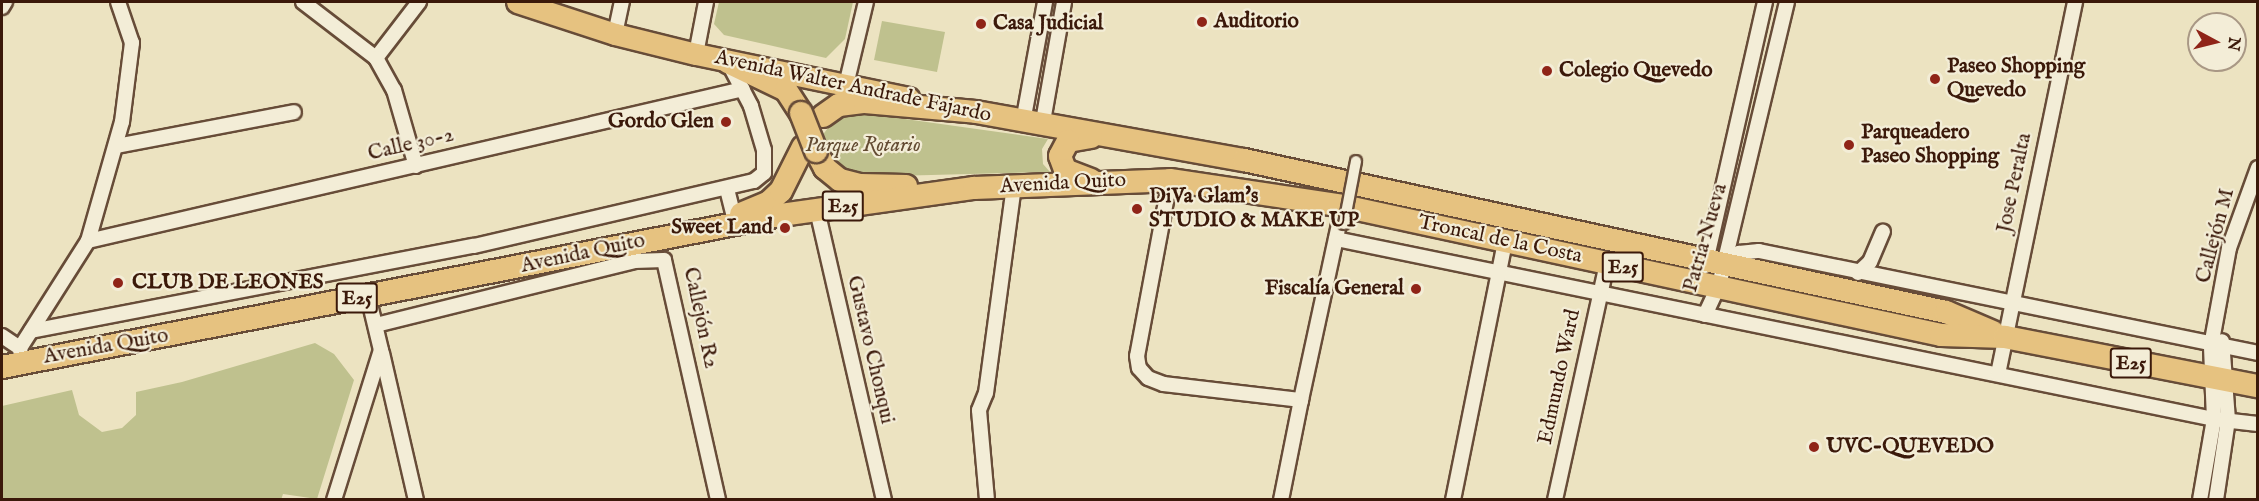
<!DOCTYPE html>
<html>
<head>
<meta charset="utf-8">
<style>
  body { margin:0 }
  #map { position:relative; width:2259px; height:501px; overflow:hidden; background:#ece3c1; font-family:"IM FELL English",serif }
  div>[style] { position:absolute }
  .green>* { inset:0; background:#bfc18e }
  .roads { filter:drop-shadow(2px 0 #674c38) drop-shadow(-2px 0 #674c38) drop-shadow(0 2px #674c38) drop-shadow(0 -2px #674c38) }
  .minor>* { height:14px; margin:-7px; padding:0 7px; transform-origin:7px; border-radius:7px; background:#f3edd7 }
  .primary>* { height:21px; margin:-10.5px; padding:0 10.5px; transform-origin:10.5px; border-radius:10.5px; background:#e6c280 }
  .trunk>* { height:22px; margin:-11px; padding:0 11px; transform-origin:11px; border-radius:11px; background:#e6c280 }
  .bridges { filter:drop-shadow(2px 0 #674c38) drop-shadow(-2px 0 #674c38) drop-shadow(0 2px #674c38) drop-shadow(0 -2px #674c38) }
  .pedestrian-bridge>* { height:10px; margin:-5px; padding:0 5px; transform-origin:5px; border-radius:5px; background:#f3edd7 }
  .trunk-bridge>* { height:22px; margin:-11px; padding:0 11px; transform-origin:11px; border-radius:11px; background:#e6c280 }
  .dots>* { width:16px; height:16px; translate:-50% -50%; box-sizing:border-box; border:3px solid #f3edd7; border-radius:50% }
  span { translate:-50% -50%; white-space:nowrap; text-align:center; line-height:1.15; -webkit-text-stroke:4.5px #f3edd7; paint-order:stroke }
  .shield-label span { padding:2px 4px; background:#f3edd7; border:2px solid; border-radius:4px; -webkit-text-stroke-width:0 }
  .shield-label { font-size:20px; color:#3b190a; font-weight:700 }
  .poi-label { font-size:21px; color:#3b190a; font-weight:700 }
  .left { translate:0 -50%; text-align:left }
  .right { translate:-100% -50%; text-align:right }
  .street-label { font-size:21px; color:#3b190a }
  .park-label { font-size:21px; color:#634b32; font-style:italic }
  .frame { position:absolute; inset:0; border:3px solid #3b190a; pointer-events:none }
  .north { position:absolute; left:2187px; top:12px; width:60px; height:60px; box-sizing:border-box; background:#f3edd7; border:2px solid #a99885; border-radius:50%; rotate:97deg; font-size:16px; font-weight:700; line-height:24px; text-align:center; color:#3b190a }
  .north::after { content:''; display:block; margin:auto; width:21px; height:27px; background:#8f2418; clip-path:polygon(50% 0,100% 100%,50% 72%,0 100%) }
</style>
</head>
<body>
<div id="map">
  <div class="green">
    <i style="clip-path:polygon(719px 2px,853px 2px,845px 39px,826px 58px,724px 35px,714px 24px)"></i>
    <i style="clip-path:polygon(882px 21px,945px 32px,937px 72px,874px 60px)"></i>
    <i style="clip-path:polygon(862px 113px,1048px 139px,1042px 149px,1043px 164px,1050px 172px,854px 177px,834px 165px,821px 137px,835px 119px)"></i>
    <i style="clip-path:polygon(315px 343px,334px 354px,354px 380px,317px 499px,283px 494px,281px 500px,2px 499px,2px 406px,72px 390px,79px 415px,102px 432px,122px 428px,136px 415px,136px 392px,182px 382px)"></i>
  </div>
  <div class="roads">
    <div class="minor">
      <i style="left:303px;top:2px;width:92px;rotate:37.5deg"></i>
      <i style="left:376px;top:58px;width:71px;rotate:-52.5deg"></i>
      <i style="left:2px;top:7px;width:6px;rotate:-59deg"></i>
      <i style="left:615px;top:34px;width:33px;rotate:-78deg"></i>
      <i style="left:696px;top:54px;width:53px;rotate:-79.1deg"></i>
      <i style="left:376px;top:58px;width:37px;rotate:61deg"></i>
      <i style="left:394px;top:90px;width:79px;rotate:73.9deg"></i>
      <i style="left:846px;top:85px;width:85px;rotate:-76.5deg"></i>
      <i style="left:1023px;top:122px;width:122px;rotate:-79.6deg"></i>
      <i style="left:1042px;top:127px;width:127px;rotate:-80deg"></i>
      <i style="left:116px;top:146px;width:181px;rotate:-10.8deg"></i>
      <i style="left:1170px;top:180px;width:179px;rotate:100.6deg"></i>
      <i style="left:1137px;top:356px;width:12px;rotate:81deg"></i>
      <i style="left:1139px;top:368px;width:13px;rotate:48deg"></i>
      <i style="left:1148px;top:378px;width:17px;rotate:21deg"></i>
      <i style="left:1164px;top:384px;width:138px;rotate:6.7deg"></i>
      <i style="left:1301px;top:400px;width:102px;rotate:101.3deg"></i>
      <i style="left:727px;top:189px;width:29px;rotate:76deg"></i>
      <i style="left:817px;top:210px;width:298px;rotate:77deg"></i>
      <i style="left:1336px;top:239px;width:896px;rotate:11.59deg"></i>
      <i style="left:2214px;top:419px;width:44px;rotate:6.5deg"></i>
      <i style="left:88px;top:241px;width:672px;rotate:-13.06deg"></i>
      <i style="left:1724px;top:264px;width:19px;rotate:-36deg"></i>
      <i style="left:1739px;top:253px;width:20px;rotate:-6deg"></i>
      <i style="left:1759px;top:251px;width:509px;rotate:11.55deg"></i>
      <i style="left:1705px;top:266px;width:271px;rotate:-77.2deg"></i>
      <i style="left:1858px;top:273px;width:16px;rotate:-43deg"></i>
      <i style="left:1870px;top:262px;width:33px;rotate:-67deg"></i>
      <i style="left:1705px;top:315px;width:33px;rotate:-65deg"></i>
      <i style="left:1719px;top:285px;width:291px;rotate:-76.5deg"></i>
      <i style="left:376px;top:325px;width:266px;rotate:-13.9deg"></i>
      <i style="left:634px;top:261px;width:30px;rotate:-2deg"></i>
      <i style="left:664px;top:260px;width:246px;rotate:77.3deg"></i>
      <i style="left:31px;top:331px;width:451px;rotate:-10.9deg"></i>
      <i style="left:474px;top:246px;width:287px;rotate:-13.1deg"></i>
      <i style="left:754px;top:181px;width:13px;rotate:-39deg"></i>
      <i style="left:764px;top:173px;width:23px;rotate:-90deg"></i>
      <i style="left:764px;top:150px;width:46px;rotate:-106.5deg"></i>
      <i style="left:751px;top:106px;width:47px;rotate:-117.6deg"></i>
      <i style="left:2px;top:336px;width:22px;rotate:34deg"></i>
      <i style="left:382px;top:353px;width:151px;rotate:77deg"></i>
      <i style="left:22px;top:363px;width:15px;rotate:-98deg"></i>
      <i style="left:20px;top:348px;width:127px;rotate:-57.6deg"></i>
      <i style="left:88px;top:241px;width:124px;rotate:-74.1deg"></i>
      <i style="left:122px;top:122px;width:80px;rotate:-82.8deg"></i>
      <i style="left:132px;top:43px;width:43px;rotate:-108.9deg"></i>
      <i style="left:1998px;top:374px;width:380px;rotate:-78.3deg"></i>
      <i style="left:1301px;top:400px;width:198px;rotate:-77.8deg"></i>
      <i style="left:334px;top:500px;width:157px;rotate:-72.6deg"></i>
      <i style="left:381px;top:350px;width:56px;rotate:-103.5deg"></i>
      <i style="left:987px;top:500px;width:90px;rotate:-95.1deg"></i>
      <i style="left:979px;top:410px;width:18px;rotate:-68deg"></i>
      <i style="left:986px;top:393px;width:210px;rotate:-82.3deg"></i>
      <i style="left:1453px;top:500px;width:264px;rotate:-78.6deg"></i>
      <i style="left:1555px;top:500px;width:242px;rotate:-77.6deg"></i>
      <i style="left:2200px;top:500px;width:82px;rotate:-80.2deg"></i>
      <i style="left:2214px;top:419px;width:73px;rotate:-92.4deg"></i>
      <i style="left:2211px;top:346px;width:100px;rotate:-79.6deg"></i>
      <i style="left:2229px;top:248px;width:85px;rotate:-70.1deg"></i>
      <i style="left:2216px;top:500px;width:81px;rotate:-81.5deg"></i>
      <i style="left:2228px;top:420px;width:79px;rotate:-94.3deg"></i>
    </div>
    <div class="primary">
      <i style="left:517px;top:2px;width:103px;rotate:18.1deg"></i>
      <i style="left:615px;top:34px;width:83px;rotate:13.9deg"></i>
      <i style="left:696px;top:54px;width:217px;rotate:11.7deg"></i>
    </div>
    <div class="trunk">
      <i style="left:728px;top:62px;width:64px;rotate:25.8deg"></i>
      <i style="left:786px;top:90px;width:27px;rotate:57deg"></i>
      <i style="left:823px;top:116px;width:19px;rotate:-35deg"></i>
      <i style="left:839px;top:105px;width:26px;rotate:-7deg"></i>
      <i style="left:865px;top:102px;width:111px;rotate:5.1deg"></i>
      <i style="left:976px;top:112px;width:272px;rotate:10.2deg"></i>
      <i style="left:1244px;top:160px;width:718px;rotate:12.22deg"></i>
      <i style="left:1946px;top:312px;width:51px;rotate:23.1deg"></i>
      <i style="left:1091px;top:137px;width:23px;rotate:170deg"></i>
      <i style="left:1068px;top:141px;width:17px;rotate:118deg"></i>
      <i style="left:1060px;top:156px;width:15px;rotate:70deg"></i>
      <i style="left:1065px;top:170px;width:28px;rotate:21deg"></i>
      <i style="left:816px;top:151px;width:19px;rotate:62deg"></i>
      <i style="left:825px;top:168px;width:19px;rotate:39deg"></i>
      <i style="left:840px;top:180px;width:21px;rotate:14deg"></i>
      <i style="left:860px;top:185px;width:46px;rotate:1.2deg"></i>
      <i style="left:741px;top:214px;width:30px;rotate:-23deg"></i>
      <i style="left:769px;top:202px;width:16px;rotate:-43deg"></i>
      <i style="left:781px;top:191px;width:49px;rotate:-63.4deg"></i>
      <i style="left:2px;top:367px;width:794px;rotate:-11.04deg"></i>
      <i style="left:781px;top:215px;width:195px;rotate:-8deg"></i>
      <i style="left:974px;top:188px;width:196px;rotate:-2.3deg"></i>
      <i style="left:1170px;top:180px;width:175px;rotate:8.5deg"></i>
      <i style="left:1343px;top:206px;width:612px;rotate:12.17deg"></i>
      <i style="left:1941px;top:335px;width:64px;rotate:1.8deg"></i>
      <i style="left:2005px;top:337px;width:258px;rotate:11deg"></i>
    </div>
  </div>
  <div class="bridges">
    <div class="pedestrian-bridge">
      <i style="left:1344px;top:224px;width:64px;rotate:-79.2deg"></i>
    </div>
    <div class="trunk-bridge">
      <i style="left:801px;top:113px;width:41px;rotate:68.5deg"></i>
    </div>
  </div>
  <div class="dots">
    <i style="left:1202px;top:22px;background:#8f2418"></i>
    <i style="left:981px;top:24px;background:#8f2418"></i>
    <i style="left:1547px;top:71px;background:#8f2418"></i>
    <i style="left:1935px;top:79px;background:#8f2418"></i>
    <i style="left:726px;top:122px;background:#8f2418"></i>
    <i style="left:1849px;top:145px;background:#8f2418"></i>
    <i style="left:1137px;top:209px;background:#8f2418"></i>
    <i style="left:785px;top:228px;background:#8f2418"></i>
    <i style="left:118px;top:283px;background:#8f2418"></i>
    <i style="left:1416px;top:289px;background:#8f2418"></i>
    <i style="left:1814px;top:447px;background:#8f2418"></i>
  </div>
  <div class="shield-label">
    <span style="left:843px;top:206px">E25</span>
    <span style="left:1623px;top:267px">E25</span>
    <span style="left:357px;top:298px">E25</span>
    <span style="left:2131px;top:363px">E25</span>
  </div>
  <div class="poi-label">
    <span class="left" style="left:1214px;top:22px">Auditorio</span>
    <span class="left" style="left:993px;top:24px">Casa Judicial</span>
    <span class="left" style="left:1947px;top:79px">Paseo Shopping<br>Quevedo</span>
    <span class="left" style="left:1559px;top:71px">Colegio Quevedo</span>
    <span class="right" style="left:714px;top:122px">Gordo Glen</span>
    <span class="left" style="left:1861px;top:145px">Parqueadero<br>Paseo Shopping</span>
    <span class="left" style="left:1149px;top:209px">DiVa Glam's<br>STUDIO &amp; MAKE UP</span>
    <span class="right" style="left:773px;top:228px">Sweet Land</span>
    <span class="left" style="left:132px;top:283px">CLUB DE LEONES</span>
    <span class="right" style="left:1404px;top:289px">Fiscalía General</span>
    <span class="left" style="left:1826px;top:447px">UVC-QUEVEDO</span>
  </div>
  <div class="street-label">
    <span style="left:853px;top:87px;rotate:12deg">Avenida Walter Andrade Fajardo</span>
    <span style="left:411px;top:145px;rotate:-13deg">Calle 30-2</span>
    <span style="left:2015px;top:183px;rotate:-78deg">Jose Peralta</span>
    <span style="left:1063px;top:184px;rotate:-3deg">Avenida Quito</span>
    <span style="left:2216px;top:236px;rotate:-75deg">Callejón M</span>
    <span style="left:1706px;top:238px;rotate:-74deg">Patria Nueva</span>
    <span style="left:1500px;top:240px;rotate:12deg">Troncal de la Costa</span>
    <span style="left:583px;top:254px;rotate:-12deg">Avenida Quito</span>
    <span style="left:700px;top:318px;rotate:78deg">Callejón R2</span>
    <span style="left:106px;top:347px;rotate:-10deg">Avenida Quito</span>
    <span style="left:870px;top:350px;rotate:77deg">Gustavo Chonqui</span>
    <span style="left:1560px;top:377px;rotate:-78deg">Edmundo Ward</span>
  </div>
  <div class="park-label">
    <span style="left:863px;top:146px">Parque Rotario</span>
  </div>
  <div class="frame"></div>
  <div class="north">N</div>
</div>
</body>
</html>
